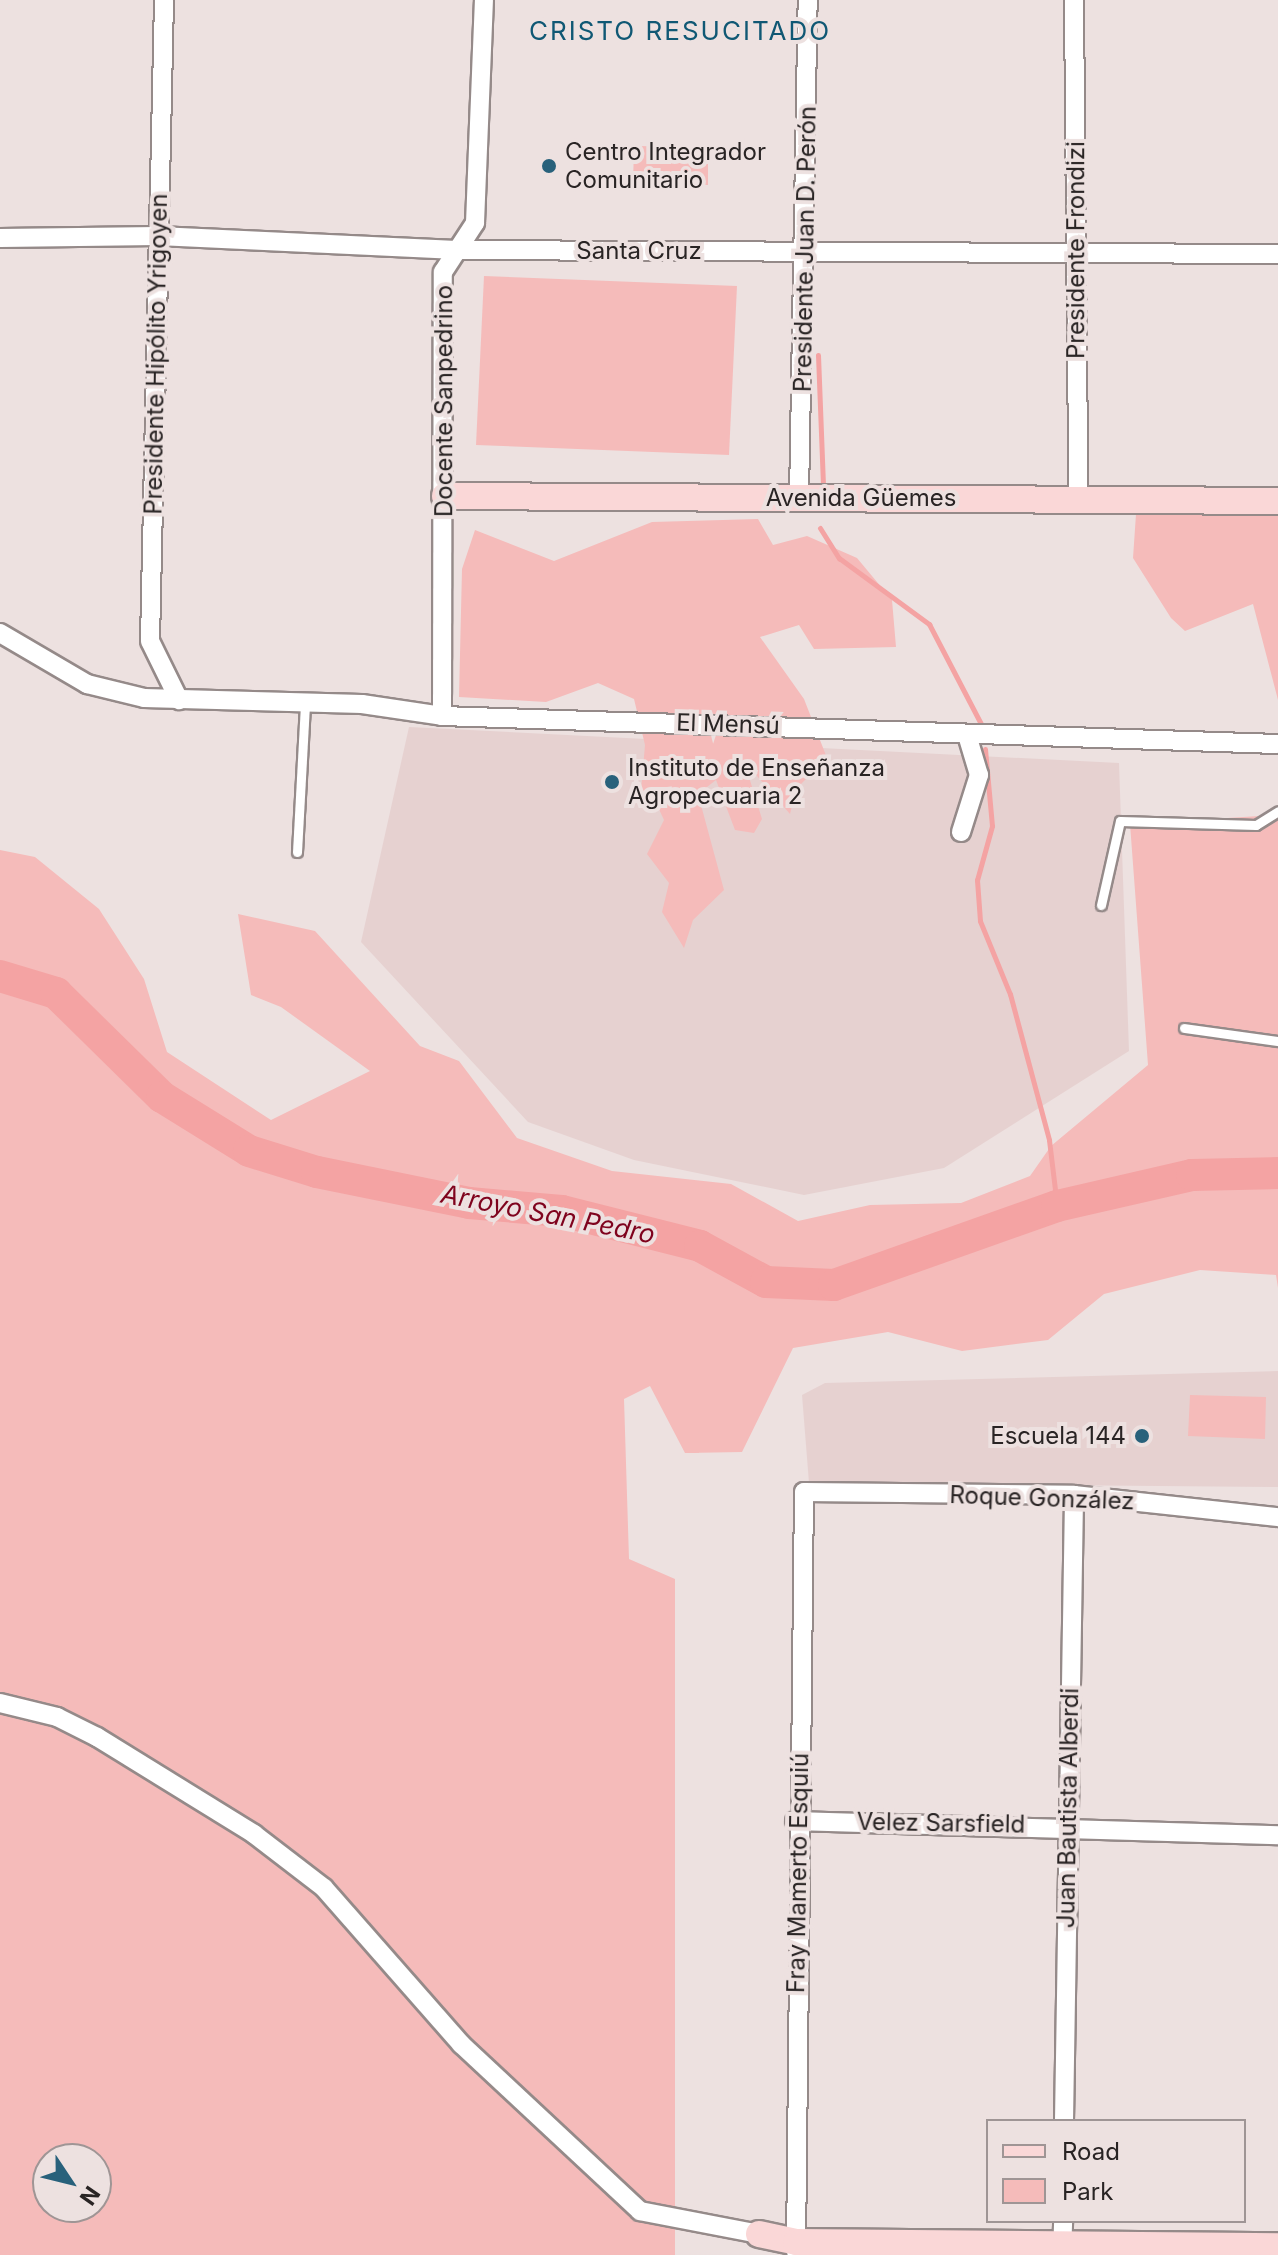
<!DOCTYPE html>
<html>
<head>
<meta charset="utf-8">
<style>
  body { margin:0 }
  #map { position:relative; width:1278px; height:2255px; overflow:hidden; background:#ede1e0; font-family:Inter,sans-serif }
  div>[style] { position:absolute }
  .built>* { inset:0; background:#e6d1d0 }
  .green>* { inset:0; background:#f5bbba }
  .stream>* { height:5px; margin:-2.5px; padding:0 2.5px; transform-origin:2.5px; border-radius:2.5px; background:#f4a3a3 }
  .river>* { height:32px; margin:-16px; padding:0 16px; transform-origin:16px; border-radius:16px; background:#f4a3a3 }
  .roads { filter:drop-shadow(2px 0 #958a89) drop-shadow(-2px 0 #958a89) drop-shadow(0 2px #958a89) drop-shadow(0 -2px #958a89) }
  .lane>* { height:9px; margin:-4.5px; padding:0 4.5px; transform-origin:4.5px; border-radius:4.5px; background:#fff }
  .street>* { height:18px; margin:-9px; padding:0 9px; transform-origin:9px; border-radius:9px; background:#fff }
  .secondary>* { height:26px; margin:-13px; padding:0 13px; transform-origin:13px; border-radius:13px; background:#fad7d7 }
  .dots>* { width:22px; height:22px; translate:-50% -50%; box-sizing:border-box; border:4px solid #ede1e0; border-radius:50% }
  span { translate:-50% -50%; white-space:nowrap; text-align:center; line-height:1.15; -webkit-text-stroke:8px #ede1e0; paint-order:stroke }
  .poi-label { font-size:24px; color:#292424 }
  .left { translate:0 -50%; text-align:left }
  .right { translate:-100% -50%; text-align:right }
  .street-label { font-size:24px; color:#292424 }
  .neighbourhood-label { font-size:26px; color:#105874; letter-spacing:2px }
  .water-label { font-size:26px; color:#7f031d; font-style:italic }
  .legend { position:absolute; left:986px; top:2119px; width:260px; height:104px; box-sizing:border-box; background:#ede1e0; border:2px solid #9f9595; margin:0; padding:10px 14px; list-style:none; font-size:24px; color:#292424 }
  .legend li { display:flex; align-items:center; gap:16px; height:40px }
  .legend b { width:40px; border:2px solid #9f9595 }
  .north { position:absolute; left:32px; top:2143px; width:80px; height:80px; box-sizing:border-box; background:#ede1e0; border:2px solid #9f9595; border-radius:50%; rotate:125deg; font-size:22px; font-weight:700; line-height:32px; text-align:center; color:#292424 }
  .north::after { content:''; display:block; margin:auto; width:28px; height:36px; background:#28617b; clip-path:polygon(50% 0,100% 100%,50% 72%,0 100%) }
</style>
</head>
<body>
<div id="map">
  <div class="built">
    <i style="clip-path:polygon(409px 727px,1119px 763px,1129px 1051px,944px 1168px,804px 1195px,634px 1160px,528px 1122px,361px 942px)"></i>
    <i style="clip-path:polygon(1278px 1371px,1278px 1487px,809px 1483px,802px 1395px,825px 1383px)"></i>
  </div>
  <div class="green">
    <i style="clip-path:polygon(634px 146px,708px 147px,708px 185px,633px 184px)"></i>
    <i style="clip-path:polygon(484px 276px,737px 286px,729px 455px,476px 445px)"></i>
    <i style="clip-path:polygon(1138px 485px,1278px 489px,1278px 700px,1253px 604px,1185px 631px,1171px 618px,1133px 558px)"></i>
    <i style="clip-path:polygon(758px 519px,773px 545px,807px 536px,857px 558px,892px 600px,896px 647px,814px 649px,799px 625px,760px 637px,804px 699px,827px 758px,796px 789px,790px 814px,744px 761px,762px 819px,754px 833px,735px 830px,716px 780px,698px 794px,724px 890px,693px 920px,684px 948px,662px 912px,669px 883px,647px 854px,664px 820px,651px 792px,641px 791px,645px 745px,634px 699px,598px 683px,546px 702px,459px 697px,462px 569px,475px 530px,554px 561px,652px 522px)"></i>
    <i style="clip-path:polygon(evenodd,1278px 815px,1278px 1288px,1276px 1275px,1200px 1270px,1104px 1294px,1048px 1340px,962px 1351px,888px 1332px,793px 1348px,742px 1452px,685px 1453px,650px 1386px,624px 1399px,629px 1559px,675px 1579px,675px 2255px,0 2255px,0 850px,35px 857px,99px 909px,144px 979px,167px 1052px,271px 1120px,370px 1071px,281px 1007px,251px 995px,238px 914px,315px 931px,420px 1046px,459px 1061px,517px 1138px,612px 1171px,731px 1184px,798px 1221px,870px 1205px,961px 1203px,1030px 1176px,1051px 1146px,1148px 1065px,1130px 824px,1278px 815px,48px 2159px,96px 2159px,96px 2207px,48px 2207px,48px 2159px)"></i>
    <i style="clip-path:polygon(1190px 1395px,1266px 1397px,1265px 1439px,1188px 1436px)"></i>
  </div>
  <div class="stream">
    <i style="left:818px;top:355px;width:130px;rotate:87.8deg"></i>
    <i style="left:820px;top:528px;width:36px;rotate:58deg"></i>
    <i style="left:839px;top:558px;width:112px;rotate:36.3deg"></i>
    <i style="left:929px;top:624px;width:115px;rotate:62.5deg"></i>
    <i style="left:985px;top:749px;width:77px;rotate:84.8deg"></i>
    <i style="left:992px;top:826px;width:56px;rotate:105.5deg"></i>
    <i style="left:977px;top:880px;width:41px;rotate:85.8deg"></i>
    <i style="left:980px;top:921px;width:79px;rotate:67.7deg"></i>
    <i style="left:1010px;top:994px;width:151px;rotate:75deg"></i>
    <i style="left:1049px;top:1140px;width:66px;rotate:83.1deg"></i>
  </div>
  <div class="river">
    <i style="left:0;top:976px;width:59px;rotate:16.9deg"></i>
    <i style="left:56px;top:993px;width:148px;rotate:44.5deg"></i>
    <i style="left:162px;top:1097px;width:102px;rotate:31.8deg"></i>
    <i style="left:249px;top:1151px;width:71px;rotate:17.2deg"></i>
    <i style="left:317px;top:1172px;width:155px;rotate:11.5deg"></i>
    <i style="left:469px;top:1203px;width:93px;rotate:4.9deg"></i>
    <i style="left:562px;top:1211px;width:142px;rotate:14.2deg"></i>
    <i style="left:700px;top:1246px;width:75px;rotate:28.6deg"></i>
    <i style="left:766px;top:1282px;width:68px;rotate:2.5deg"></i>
    <i style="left:834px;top:1285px;width:237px;rotate:-19.5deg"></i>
    <i style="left:1057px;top:1206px;width:139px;rotate:-12.9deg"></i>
    <i style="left:1192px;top:1175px;width:86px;rotate:-1.3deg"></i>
  </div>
  <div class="roads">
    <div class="lane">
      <i style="left:297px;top:852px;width:150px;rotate:-86.9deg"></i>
      <i style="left:1101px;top:905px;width:86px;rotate:-77.3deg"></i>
      <i style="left:1120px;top:821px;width:136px;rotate:1.7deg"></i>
      <i style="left:1256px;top:825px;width:26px;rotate:-32deg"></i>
      <i style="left:1184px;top:1028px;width:95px;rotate:7.9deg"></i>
    </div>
    <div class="street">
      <i style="left:164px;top:0;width:641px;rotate:91.25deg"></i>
      <i style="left:150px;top:641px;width:66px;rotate:63.8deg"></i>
      <i style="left:1074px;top:0;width:499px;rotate:89.5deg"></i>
      <i style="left:0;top:238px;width:158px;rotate:-0.7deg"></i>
      <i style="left:158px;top:236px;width:299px;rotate:2.7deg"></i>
      <i style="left:457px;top:250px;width:821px;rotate:0.28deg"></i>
      <i style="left:799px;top:498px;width:498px;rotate:-89deg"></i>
      <i style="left:0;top:633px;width:101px;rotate:30.4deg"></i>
      <i style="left:87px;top:684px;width:59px;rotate:13.8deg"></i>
      <i style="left:144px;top:698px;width:218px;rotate:1.6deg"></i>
      <i style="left:362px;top:704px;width:81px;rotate:8.5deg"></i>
      <i style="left:442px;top:716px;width:836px;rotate:1.92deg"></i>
      <i style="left:442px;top:716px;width:444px;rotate:-89.9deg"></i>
      <i style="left:443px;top:272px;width:59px;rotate:-56.9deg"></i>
      <i style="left:475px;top:223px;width:223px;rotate:-87.7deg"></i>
      <i style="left:961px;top:832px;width:60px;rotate:-72.5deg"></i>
      <i style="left:979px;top:775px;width:42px;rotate:-106.7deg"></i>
      <i style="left:0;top:1703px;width:59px;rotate:13.8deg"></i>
      <i style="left:57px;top:1717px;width:45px;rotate:26.6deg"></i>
      <i style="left:97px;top:1737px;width:185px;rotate:31.7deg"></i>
      <i style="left:254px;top:1834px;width:88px;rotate:37.6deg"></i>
      <i style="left:324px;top:1888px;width:208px;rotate:48.7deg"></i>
      <i style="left:461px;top:2044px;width:245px;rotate:43deg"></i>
      <i style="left:640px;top:2211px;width:121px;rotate:10.9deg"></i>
      <i style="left:795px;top:1821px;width:483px;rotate:1.7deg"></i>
      <i style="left:1064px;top:2121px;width:626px;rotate:-89.08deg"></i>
      <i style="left:796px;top:2252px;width:760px;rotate:-89.4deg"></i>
      <i style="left:804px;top:1492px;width:270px;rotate:0.6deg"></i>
      <i style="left:1074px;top:1495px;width:205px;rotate:6.2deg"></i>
      <i style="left:1062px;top:2254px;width:33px;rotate:-88deg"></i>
    </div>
    <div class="secondary">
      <i style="left:445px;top:496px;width:833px;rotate:0.34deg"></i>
      <i style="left:759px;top:2234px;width:38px;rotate:12deg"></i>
      <i style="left:796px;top:2242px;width:482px;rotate:0.5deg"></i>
    </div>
  </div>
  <div class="dots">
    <i style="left:549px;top:166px;background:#28617b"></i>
    <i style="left:612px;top:782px;background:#28617b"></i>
    <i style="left:1142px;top:1436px;background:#28617b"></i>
  </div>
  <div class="poi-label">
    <span class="left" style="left:565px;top:166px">Centro Integrador<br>Comunitario</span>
    <span class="left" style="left:628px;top:782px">Instituto de Enseñanza<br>Agropecuaria 2</span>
    <span class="right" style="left:1126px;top:1436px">Escuela 144</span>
  </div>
  <div class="street-label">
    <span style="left:805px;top:249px;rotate:-89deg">Presidente Juan D. Perón</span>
    <span style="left:1076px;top:250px;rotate:-90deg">Presidente Frondizi</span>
    <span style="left:639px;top:251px">Santa Cruz</span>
    <span style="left:156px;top:354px;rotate:-89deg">Presidente Hipólito Yrigoyen</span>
    <span style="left:444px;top:401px;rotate:-90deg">Docente Sanpedrino</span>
    <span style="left:861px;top:498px">Avenida Güemes</span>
    <span style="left:728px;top:724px;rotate:2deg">El Mensú</span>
    <span style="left:1042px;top:1498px;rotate:2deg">Roque González</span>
    <span style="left:1068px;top:1808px;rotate:-89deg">Juan Bautista Alberdi</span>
    <span style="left:941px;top:1823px;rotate:1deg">Velez Sarsfield</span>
    <span style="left:798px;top:1873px;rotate:-89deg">Fray Mamerto Esquiú</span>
  </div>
  <div class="neighbourhood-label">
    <span style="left:680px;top:31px">CRISTO RESUCITADO</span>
  </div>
  <div class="water-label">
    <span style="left:548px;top:1214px;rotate:11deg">Arroyo San Pedro</span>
  </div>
  <ul class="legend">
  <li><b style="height:10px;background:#fad7d7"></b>Road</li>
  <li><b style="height:22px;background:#f5bbba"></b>Park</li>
  </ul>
  <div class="north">N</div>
</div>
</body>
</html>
